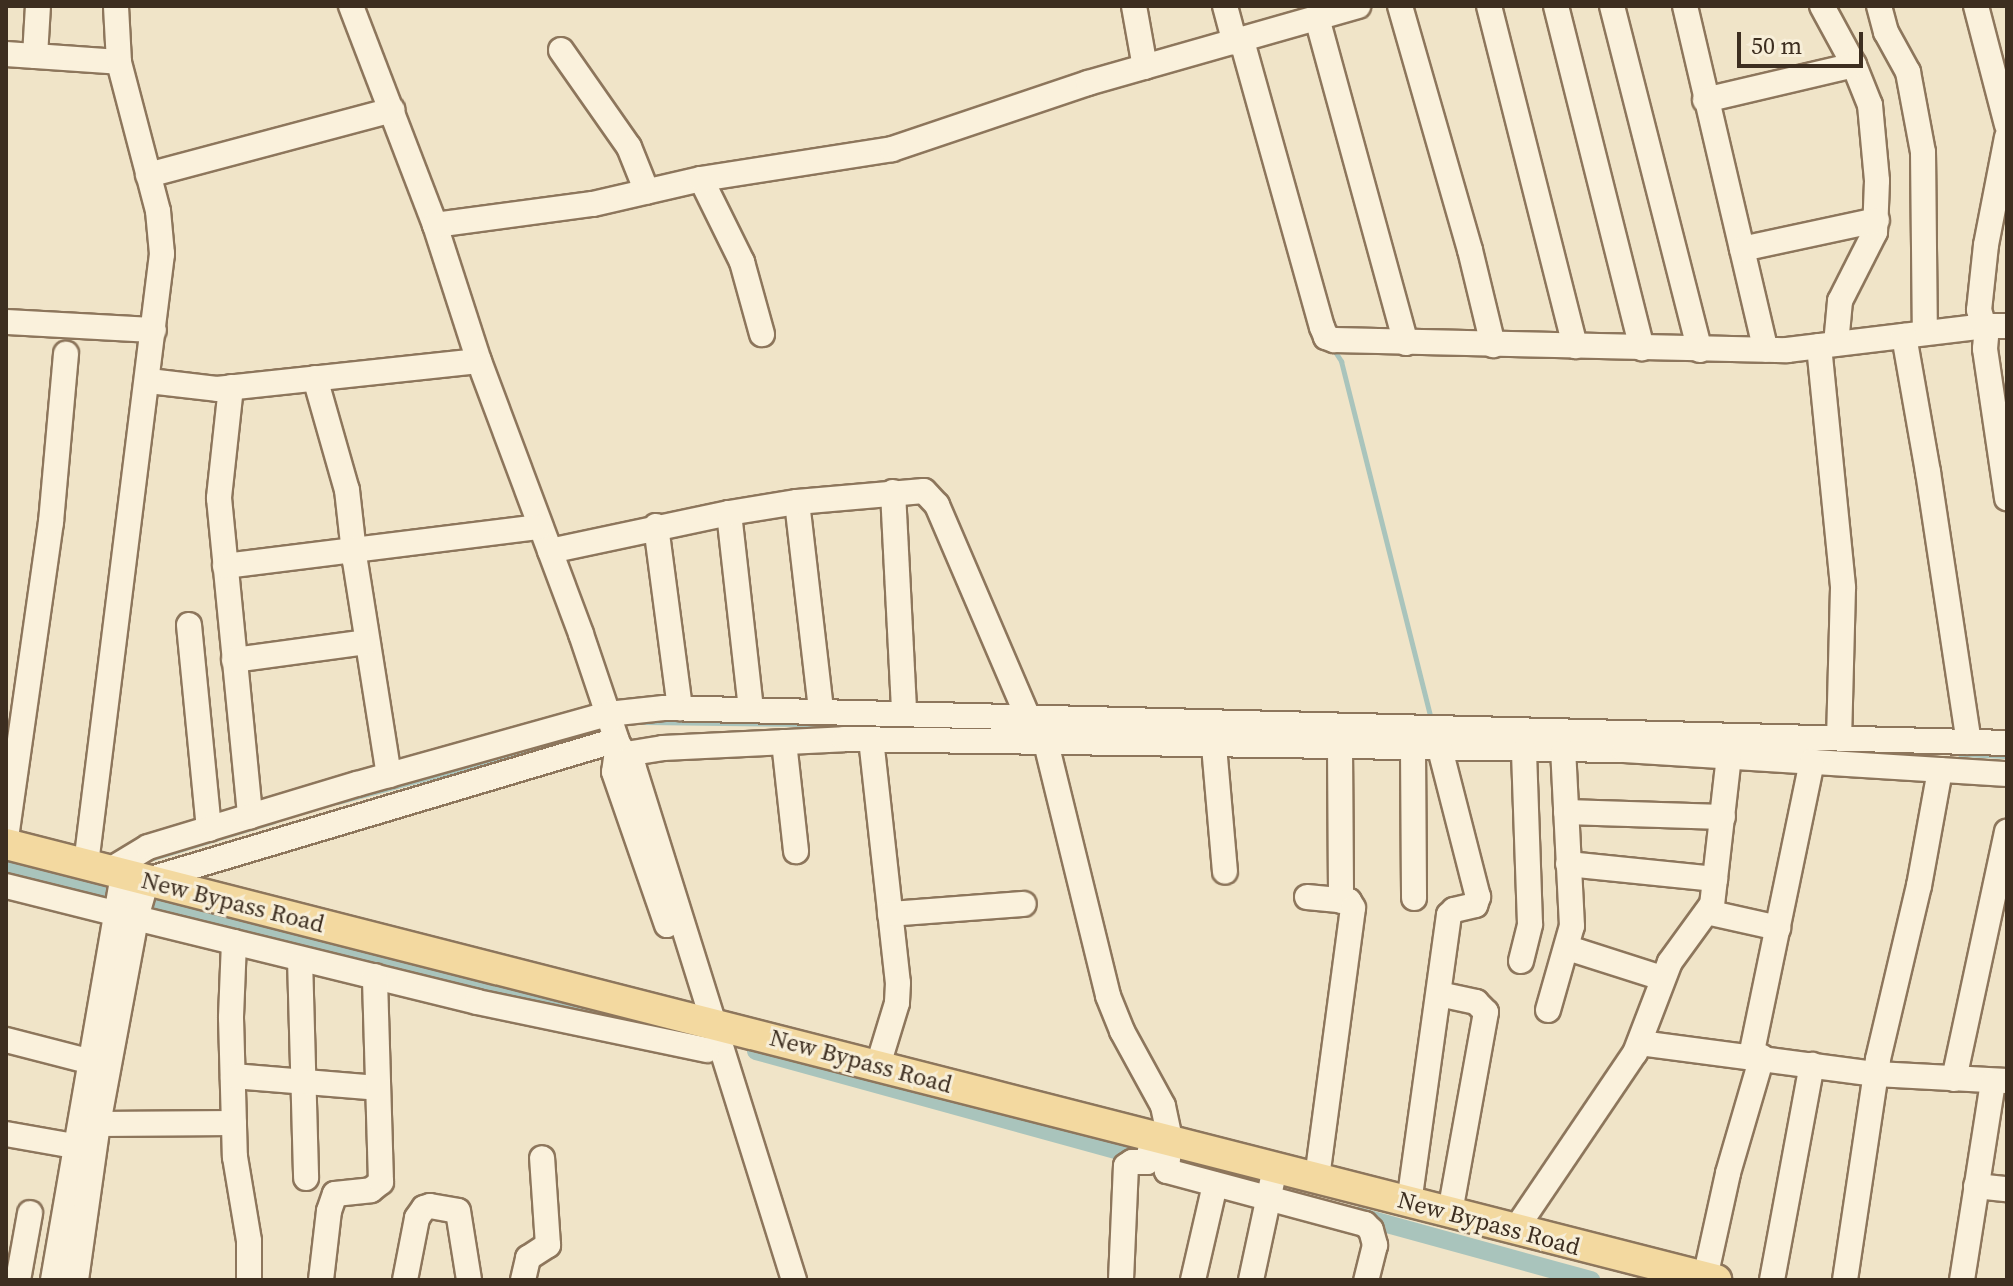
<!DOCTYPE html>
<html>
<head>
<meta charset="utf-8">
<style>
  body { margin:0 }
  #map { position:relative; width:2013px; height:1286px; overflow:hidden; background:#f0e4c8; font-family:"Source Serif 4",serif }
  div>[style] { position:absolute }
  .stream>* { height:5px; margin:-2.5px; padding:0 2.5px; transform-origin:2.5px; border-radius:2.5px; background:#a9c4bc }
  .canal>* { height:18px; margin:-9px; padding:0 9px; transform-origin:9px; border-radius:9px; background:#a9c4bc }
  .roads { filter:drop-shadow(2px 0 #8d765c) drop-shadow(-2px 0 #8d765c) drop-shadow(0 2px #8d765c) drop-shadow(0 -2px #8d765c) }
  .minor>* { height:24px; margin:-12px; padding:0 12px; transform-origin:12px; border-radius:12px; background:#faf1dc }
  .major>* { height:30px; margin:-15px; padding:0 15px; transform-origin:15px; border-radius:15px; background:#f3d9a0 }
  span { translate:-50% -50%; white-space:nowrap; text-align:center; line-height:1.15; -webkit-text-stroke:6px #f7eed8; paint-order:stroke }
  .street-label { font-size:24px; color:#3d2e20 }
  .frame { position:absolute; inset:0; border:8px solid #3d2e20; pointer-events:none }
  .scale { position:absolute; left:1737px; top:32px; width:126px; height:36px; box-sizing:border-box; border:4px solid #3d2e20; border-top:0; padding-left:10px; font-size:24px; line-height:28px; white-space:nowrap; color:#3d2e20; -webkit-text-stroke:6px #f7eed8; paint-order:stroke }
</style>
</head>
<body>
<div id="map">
  <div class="stream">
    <i style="left:1332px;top:347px;width:17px;rotate:57deg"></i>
    <i style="left:1341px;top:361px;width:369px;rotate:75.9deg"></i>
    <i style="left:644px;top:722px;width:230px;rotate:0.7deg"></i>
    <i style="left:1960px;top:754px;width:47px;rotate:2.4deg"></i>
    <i style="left:337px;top:802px;width:275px;rotate:-14.9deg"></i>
    <i style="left:146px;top:860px;width:134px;rotate:-16.9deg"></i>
  </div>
  <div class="canal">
    <i style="left:6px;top:868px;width:674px;rotate:13.83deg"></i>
    <i style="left:756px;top:1051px;width:407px;rotate:15.4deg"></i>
    <i style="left:1358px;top:1216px;width:242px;rotate:15.4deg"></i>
  </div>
  <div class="roads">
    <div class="minor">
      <i style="left:351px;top:6px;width:235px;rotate:69deg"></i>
      <i style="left:435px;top:225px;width:143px;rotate:72.1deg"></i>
      <i style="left:479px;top:361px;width:291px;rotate:69.5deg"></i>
      <i style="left:581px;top:634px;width:116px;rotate:71.4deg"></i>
      <i style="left:618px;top:744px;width:26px;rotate:54deg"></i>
      <i style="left:633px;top:765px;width:540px;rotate:72.64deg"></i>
      <i style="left:1134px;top:6px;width:62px;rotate:79.8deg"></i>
      <i style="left:1225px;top:6px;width:38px;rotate:75deg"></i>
      <i style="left:1400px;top:6px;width:254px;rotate:74deg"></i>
      <i style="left:1470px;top:250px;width:98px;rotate:76.4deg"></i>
      <i style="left:1489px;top:6px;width:351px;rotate:75.8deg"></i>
      <i style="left:1556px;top:6px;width:353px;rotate:75.9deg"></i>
      <i style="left:1612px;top:6px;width:355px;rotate:75.7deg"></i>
      <i style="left:1685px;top:6px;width:353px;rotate:76.8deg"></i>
      <i style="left:1822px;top:6px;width:67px;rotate:61.5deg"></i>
      <i style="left:1854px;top:65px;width:43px;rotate:68.2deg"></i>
      <i style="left:1870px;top:105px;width:76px;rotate:84.7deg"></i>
      <i style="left:1877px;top:181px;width:51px;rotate:92.2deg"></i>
      <i style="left:1875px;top:232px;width:77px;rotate:116.9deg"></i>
      <i style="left:1840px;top:301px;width:43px;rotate:95.3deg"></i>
      <i style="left:1879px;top:6px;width:27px;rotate:75deg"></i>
      <i style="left:1886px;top:32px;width:46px;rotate:61.2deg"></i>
      <i style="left:1908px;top:72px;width:81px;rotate:79.4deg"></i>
      <i style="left:1923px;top:152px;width:181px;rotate:89.4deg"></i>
      <i style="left:1976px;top:6px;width:123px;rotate:75.4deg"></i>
      <i style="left:1317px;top:18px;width:337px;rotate:74.7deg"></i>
      <i style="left:1242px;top:41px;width:297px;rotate:74.4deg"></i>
      <i style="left:1322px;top:327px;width:11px;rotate:68deg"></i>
      <i style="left:1326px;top:337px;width:9px;rotate:21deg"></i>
      <i style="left:1334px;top:340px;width:453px;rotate:1.3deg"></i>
      <i style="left:1787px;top:350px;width:198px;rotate:-6.9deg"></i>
      <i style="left:561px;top:50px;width:118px;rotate:55deg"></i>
      <i style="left:629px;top:147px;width:48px;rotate:68.2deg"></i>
      <i style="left:6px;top:54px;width:113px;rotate:4deg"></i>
      <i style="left:35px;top:56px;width:50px;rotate:-86.6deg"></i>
      <i style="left:1705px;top:100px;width:153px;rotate:-13.2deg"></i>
      <i style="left:2007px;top:137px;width:110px;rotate:101deg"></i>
      <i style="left:1986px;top:245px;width:65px;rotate:96.1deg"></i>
      <i style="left:1979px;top:310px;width:17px;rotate:73deg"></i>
      <i style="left:1984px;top:326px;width:23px"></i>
      <i style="left:148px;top:175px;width:253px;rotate:-14.9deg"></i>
      <i style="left:701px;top:179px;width:93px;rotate:63.7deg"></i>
      <i style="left:742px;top:262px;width:75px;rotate:74.5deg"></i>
      <i style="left:435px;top:225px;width:159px;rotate:-7.6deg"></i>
      <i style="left:593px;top:204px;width:111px;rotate:-13deg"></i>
      <i style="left:701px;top:179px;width:193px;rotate:-8.9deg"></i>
      <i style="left:892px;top:149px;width:207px;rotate:-18.6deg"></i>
      <i style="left:1088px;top:83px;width:281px;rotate:-15.9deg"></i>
      <i style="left:1742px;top:249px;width:138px;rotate:-12.1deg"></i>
      <i style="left:6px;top:322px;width:148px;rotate:3.1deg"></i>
      <i style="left:1987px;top:326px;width:23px;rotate:95deg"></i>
      <i style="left:1985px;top:349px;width:151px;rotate:81.6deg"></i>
      <i style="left:1904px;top:336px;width:138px;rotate:80deg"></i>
      <i style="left:1928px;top:472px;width:273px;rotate:81.4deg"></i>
      <i style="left:1819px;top:346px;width:243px;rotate:84.3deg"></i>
      <i style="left:1843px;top:588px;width:150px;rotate:91.5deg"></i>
      <i style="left:315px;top:378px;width:116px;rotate:74.1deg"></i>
      <i style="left:347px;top:490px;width:71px;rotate:83.6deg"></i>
      <i style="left:355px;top:561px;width:217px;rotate:81deg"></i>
      <i style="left:149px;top:381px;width:68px;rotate:6.7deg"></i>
      <i style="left:217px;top:389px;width:263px;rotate:-6.1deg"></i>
      <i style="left:231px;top:387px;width:112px;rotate:96.2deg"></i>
      <i style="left:219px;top:498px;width:320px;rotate:84.4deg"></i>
      <i style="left:893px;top:492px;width:220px;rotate:87.1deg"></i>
      <i style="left:797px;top:502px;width:209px;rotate:83.4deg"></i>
      <i style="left:729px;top:513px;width:197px;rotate:83.6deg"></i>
      <i style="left:656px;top:526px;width:184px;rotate:82.5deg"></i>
      <i style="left:550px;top:551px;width:183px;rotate:-12deg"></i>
      <i style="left:729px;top:513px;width:69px;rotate:-9.2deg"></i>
      <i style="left:797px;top:502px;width:127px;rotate:-5deg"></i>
      <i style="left:924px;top:491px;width:19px;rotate:47deg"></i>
      <i style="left:937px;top:505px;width:228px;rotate:66.8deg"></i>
      <i style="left:1027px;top:715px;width:14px;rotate:82deg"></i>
      <i style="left:225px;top:566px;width:317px;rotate:-7.1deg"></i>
      <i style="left:189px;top:625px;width:205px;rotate:84.4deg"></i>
      <i style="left:234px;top:660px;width:134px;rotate:-7.7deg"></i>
      <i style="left:871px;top:739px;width:245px;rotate:83.7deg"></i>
      <i style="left:898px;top:983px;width:20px;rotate:93deg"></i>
      <i style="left:897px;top:1003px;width:65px;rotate:107deg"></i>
      <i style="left:784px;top:742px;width:110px;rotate:83.7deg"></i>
      <i style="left:1046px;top:743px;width:260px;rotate:76.2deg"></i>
      <i style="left:1108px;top:996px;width:38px;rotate:68deg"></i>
      <i style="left:1122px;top:1031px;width:85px;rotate:61.3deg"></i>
      <i style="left:1163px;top:1106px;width:35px;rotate:78deg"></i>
      <i style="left:1170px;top:1140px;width:31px;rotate:96deg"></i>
      <i style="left:1167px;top:1171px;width:205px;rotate:15deg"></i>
      <i style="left:1365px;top:1224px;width:8px;rotate:45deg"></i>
      <i style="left:1371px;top:1230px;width:16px;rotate:75deg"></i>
      <i style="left:1375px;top:1245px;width:36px;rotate:104deg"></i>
      <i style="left:618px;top:744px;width:28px;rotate:98deg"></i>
      <i style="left:614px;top:772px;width:162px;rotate:70.9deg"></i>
      <i style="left:1214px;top:746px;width:126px;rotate:85deg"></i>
      <i style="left:1340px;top:748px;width:153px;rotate:89.6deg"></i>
      <i style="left:1413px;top:749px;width:149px;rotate:89.6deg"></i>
      <i style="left:626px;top:754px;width:37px;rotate:-9deg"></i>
      <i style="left:663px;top:748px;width:181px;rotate:-2.8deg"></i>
      <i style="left:844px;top:739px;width:780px;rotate:0.81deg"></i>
      <i style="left:1624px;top:750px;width:384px;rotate:3.6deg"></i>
      <i style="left:1729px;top:756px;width:158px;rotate:96.5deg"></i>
      <i style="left:1711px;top:913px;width:69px;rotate:12.6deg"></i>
      <i style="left:1566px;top:812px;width:157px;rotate:1.8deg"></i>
      <i style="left:6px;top:838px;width:319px;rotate:-81.9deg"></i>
      <i style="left:51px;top:522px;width:169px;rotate:-84.9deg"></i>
      <i style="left:86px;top:864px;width:615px;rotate:-82.9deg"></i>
      <i style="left:162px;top:254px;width:43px;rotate:-95.3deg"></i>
      <i style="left:158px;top:211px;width:154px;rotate:-104.7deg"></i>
      <i style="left:119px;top:62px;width:56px;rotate:-93.1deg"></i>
      <i style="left:1568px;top:864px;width:148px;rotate:5.8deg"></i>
      <i style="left:110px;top:870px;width:44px;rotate:-31.2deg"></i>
      <i style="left:148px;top:847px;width:218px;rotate:-16.8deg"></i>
      <i style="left:357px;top:784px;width:261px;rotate:-15.6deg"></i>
      <i style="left:608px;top:714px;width:56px;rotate:-6.1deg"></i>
      <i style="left:664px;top:708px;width:1343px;rotate:1.49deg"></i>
      <i style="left:6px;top:886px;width:111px;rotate:14deg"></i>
      <i style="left:1307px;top:897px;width:42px;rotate:5.4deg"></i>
      <i style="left:1349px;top:901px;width:8px;rotate:60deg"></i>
      <i style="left:1353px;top:908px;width:273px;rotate:97.6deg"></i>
      <i style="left:890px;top:914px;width:134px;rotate:-4.3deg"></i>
      <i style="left:136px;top:918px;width:351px;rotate:13.8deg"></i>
      <i style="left:477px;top:1002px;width:235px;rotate:11.8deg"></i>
      <i style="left:234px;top:942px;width:76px;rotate:92.3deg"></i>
      <i style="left:231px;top:1018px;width:139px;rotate:88.4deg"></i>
      <i style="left:235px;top:1157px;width:85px;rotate:80.5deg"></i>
      <i style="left:249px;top:1241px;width:39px;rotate:90deg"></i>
      <i style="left:1568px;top:948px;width:99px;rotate:17.7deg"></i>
      <i style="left:300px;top:959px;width:219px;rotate:88.4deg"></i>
      <i style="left:1521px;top:961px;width:38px;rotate:-76deg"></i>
      <i style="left:1530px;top:924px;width:173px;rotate:-92deg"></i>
      <i style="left:1439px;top:994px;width:38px;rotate:12deg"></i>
      <i style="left:1476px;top:1002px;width:14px;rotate:45deg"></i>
      <i style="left:1486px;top:1012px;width:204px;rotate:100.2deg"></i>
      <i style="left:1548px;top:1010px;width:87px;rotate:-74.1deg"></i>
      <i style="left:1572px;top:926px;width:175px;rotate:-92.9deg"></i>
      <i style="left:6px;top:1040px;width:85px;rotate:14.4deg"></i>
      <i style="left:1640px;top:1043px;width:238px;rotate:7.5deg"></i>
      <i style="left:1876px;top:1074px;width:131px;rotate:3.1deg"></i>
      <i style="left:1751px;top:1056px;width:301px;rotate:-78.3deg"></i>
      <i style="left:233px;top:1076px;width:145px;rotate:4.7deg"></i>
      <i style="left:1954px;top:1079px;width:253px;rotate:-77.9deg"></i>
      <i style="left:98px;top:1124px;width:136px;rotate:-0.4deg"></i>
      <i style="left:6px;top:1134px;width:69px;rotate:10deg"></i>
      <i style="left:1976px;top:1186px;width:31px;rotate:6deg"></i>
      <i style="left:1409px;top:1203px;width:291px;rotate:-82.1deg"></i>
      <i style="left:1449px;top:915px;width:7px;rotate:-45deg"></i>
      <i style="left:1454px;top:910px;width:22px;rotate:-13deg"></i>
      <i style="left:1475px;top:905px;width:9px;rotate:-69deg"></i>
      <i style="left:1478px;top:897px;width:153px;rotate:-104.4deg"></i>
      <i style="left:1515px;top:1230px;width:214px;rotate:-55.9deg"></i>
      <i style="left:1635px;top:1053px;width:97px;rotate:-69deg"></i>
      <i style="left:1670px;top:962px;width:68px;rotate:-54deg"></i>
      <i style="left:1705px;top:1278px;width:107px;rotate:-77.6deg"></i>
      <i style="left:1728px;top:1173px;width:121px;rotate:-73.7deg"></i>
      <i style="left:18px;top:1280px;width:68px;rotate:-79.8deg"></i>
      <i style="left:53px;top:1280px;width:412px;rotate:-80.2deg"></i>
      <i style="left:76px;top:1280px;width:158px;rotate:-82deg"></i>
      <i style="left:98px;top:1124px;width:209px;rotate:-79.5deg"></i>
      <i style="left:136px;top:918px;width:40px;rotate:-74deg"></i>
      <i style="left:147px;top:880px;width:490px;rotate:-16.6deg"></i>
      <i style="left:321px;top:1280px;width:69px;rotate:-83.4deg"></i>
      <i style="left:329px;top:1211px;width:18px;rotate:-71deg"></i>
      <i style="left:335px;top:1194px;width:36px;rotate:-6deg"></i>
      <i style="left:371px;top:1190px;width:13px;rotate:-39deg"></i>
      <i style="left:381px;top:1182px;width:206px;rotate:-91.7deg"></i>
      <i style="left:405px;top:1280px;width:63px;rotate:-79deg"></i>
      <i style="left:417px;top:1218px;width:12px;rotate:-55deg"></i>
      <i style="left:424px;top:1208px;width:6px;rotate:-18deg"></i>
      <i style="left:430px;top:1206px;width:28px;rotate:10deg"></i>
      <i style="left:458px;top:1211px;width:70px;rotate:80.9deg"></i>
      <i style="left:523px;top:1280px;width:23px;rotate:-77deg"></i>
      <i style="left:528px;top:1258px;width:24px;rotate:-33deg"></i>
      <i style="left:548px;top:1245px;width:87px;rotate:-93.9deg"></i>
      <i style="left:1121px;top:1280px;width:114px;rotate:-87.5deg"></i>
      <i style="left:1126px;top:1166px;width:7px;rotate:-34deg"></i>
      <i style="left:1132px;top:1162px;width:15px"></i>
      <i style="left:1147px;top:1162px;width:27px;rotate:-75deg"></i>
      <i style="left:1193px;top:1280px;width:98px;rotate:-77deg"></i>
      <i style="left:1251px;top:1280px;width:115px;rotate:-77.9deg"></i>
      <i style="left:1772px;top:1280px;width:219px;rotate:-79.5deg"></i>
      <i style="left:1845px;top:1280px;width:223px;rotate:-81.5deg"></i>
      <i style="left:1878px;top:1059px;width:178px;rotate:-76.7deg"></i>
      <i style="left:1919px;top:886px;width:118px;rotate:-79.7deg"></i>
      <i style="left:1962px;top:1280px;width:201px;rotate:-81.1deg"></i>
    </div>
    <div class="major">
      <i style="left:6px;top:844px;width:1765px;rotate:14.3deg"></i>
    </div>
  </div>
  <div class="street-label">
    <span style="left:233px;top:902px;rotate:14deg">New Bypass Road</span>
    <span style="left:861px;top:1061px;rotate:15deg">New Bypass Road</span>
    <span style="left:1489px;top:1223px;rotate:15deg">New Bypass Road</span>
  </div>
  <div class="frame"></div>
  <div class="scale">50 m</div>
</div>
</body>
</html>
